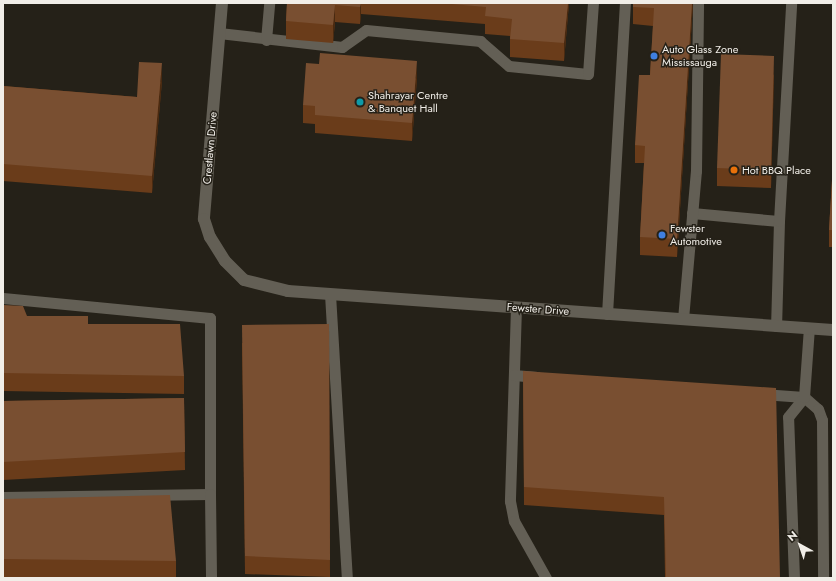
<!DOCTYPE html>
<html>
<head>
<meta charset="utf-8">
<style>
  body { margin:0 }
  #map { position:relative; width:836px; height:581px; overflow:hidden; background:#252118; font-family:Jost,sans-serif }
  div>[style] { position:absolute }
  .service>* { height:11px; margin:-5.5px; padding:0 5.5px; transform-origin:5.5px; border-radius:5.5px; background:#635f55 }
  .minor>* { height:12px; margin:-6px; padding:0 6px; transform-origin:6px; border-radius:6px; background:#635f55 }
  .wall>* { inset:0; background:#6a3c1a }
  .shaded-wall>* { inset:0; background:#482910 }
  .building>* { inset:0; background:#794f31 }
  .dots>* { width:11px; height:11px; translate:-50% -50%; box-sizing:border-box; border:2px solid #252118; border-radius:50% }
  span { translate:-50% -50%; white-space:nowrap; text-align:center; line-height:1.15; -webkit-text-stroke:3px #252118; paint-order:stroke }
  .poi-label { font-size:11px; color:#f1eee8 }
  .left { translate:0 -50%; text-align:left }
  .street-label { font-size:11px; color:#f1eee8 }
  .frame { position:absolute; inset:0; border:4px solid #f1eee8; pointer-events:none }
  .north { position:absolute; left:780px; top:525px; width:40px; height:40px; -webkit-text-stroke:3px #252118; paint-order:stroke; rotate:320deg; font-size:11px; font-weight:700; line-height:16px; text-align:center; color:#f1eee8 }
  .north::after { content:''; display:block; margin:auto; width:14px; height:18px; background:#f1eee8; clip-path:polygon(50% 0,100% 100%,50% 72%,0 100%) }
</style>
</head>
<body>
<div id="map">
  <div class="service">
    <i style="left:219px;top:33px;width:124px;rotate:6.5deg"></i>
    <i style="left:342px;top:47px;width:29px;rotate:-35deg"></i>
    <i style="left:366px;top:30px;width:115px;rotate:5.5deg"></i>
    <i style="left:480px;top:41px;width:38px;rotate:41deg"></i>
    <i style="left:509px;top:66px;width:79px;rotate:5.8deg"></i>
    <i style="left:588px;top:74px;width:71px;rotate:-86deg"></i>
    <i style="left:266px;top:40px;width:37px;rotate:-85deg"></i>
    <i style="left:692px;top:213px;width:87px;rotate:5.3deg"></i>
    <i style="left:779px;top:221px;width:105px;rotate:91.6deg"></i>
    <i style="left:779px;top:221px;width:218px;rotate:-86.8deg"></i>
    <i style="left:330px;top:294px;width:285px;rotate:86.6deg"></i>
    <i style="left:3px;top:298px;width:208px;rotate:5.5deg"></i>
    <i style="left:210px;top:318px;width:176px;rotate:90deg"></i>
    <i style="left:516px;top:307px;width:194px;rotate:91.8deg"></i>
    <i style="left:510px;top:501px;width:20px;rotate:79deg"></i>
    <i style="left:514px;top:521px;width:65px;rotate:60.7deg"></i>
    <i style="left:607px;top:314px;width:312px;rotate:-86.7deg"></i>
    <i style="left:683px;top:319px;width:149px;rotate:-85deg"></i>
    <i style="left:696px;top:171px;width:168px;rotate:-89.3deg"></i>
    <i style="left:514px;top:375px;width:23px;rotate:5deg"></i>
    <i style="left:762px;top:394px;width:42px;rotate:4.1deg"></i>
    <i style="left:804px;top:397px;width:18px;rotate:41deg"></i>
    <i style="left:818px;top:409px;width:12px;rotate:70deg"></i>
    <i style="left:822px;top:420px;width:158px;rotate:89.6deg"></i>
    <i style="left:3px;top:497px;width:207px;rotate:-0.8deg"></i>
    <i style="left:210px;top:494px;width:84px;rotate:89.3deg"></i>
    <i style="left:794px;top:578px;width:161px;rotate:-92.1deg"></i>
    <i style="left:788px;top:417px;width:26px;rotate:-51deg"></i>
    <i style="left:804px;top:397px;width:69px;rotate:-85.9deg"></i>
  </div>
  <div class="minor">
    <i style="left:222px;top:3px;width:217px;rotate:94.8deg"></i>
    <i style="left:204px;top:219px;width:19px;rotate:72deg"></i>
    <i style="left:210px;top:237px;width:28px;rotate:58deg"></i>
    <i style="left:225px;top:261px;width:27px;rotate:45deg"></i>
    <i style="left:244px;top:280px;width:45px;rotate:14deg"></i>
    <i style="left:288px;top:291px;width:546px;rotate:4.09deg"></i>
  </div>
  <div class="wall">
    <i style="clip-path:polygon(287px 3px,569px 3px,564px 61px,510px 57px,510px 36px,485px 34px,485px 24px,361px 14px,360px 24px,335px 22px,333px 43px,286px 39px,286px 21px)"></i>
    <i style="clip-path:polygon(633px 3px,693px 3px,677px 257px,640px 255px,640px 237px,644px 163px,635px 163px,635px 145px,650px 75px,653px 26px,633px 24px)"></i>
    <i style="clip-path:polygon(774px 74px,771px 188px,717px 186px,717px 168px)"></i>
    <i style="clip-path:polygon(417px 78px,412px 141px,315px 133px,315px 124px,303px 123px,303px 105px)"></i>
    <i style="clip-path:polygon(162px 81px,152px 193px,3px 181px,3px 86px,137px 97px)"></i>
    <i style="clip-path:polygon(833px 163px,833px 247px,829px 247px,829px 230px)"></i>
    <i style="clip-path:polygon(3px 305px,27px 316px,88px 324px,184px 376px,184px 394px,3px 391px)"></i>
    <i style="clip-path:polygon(329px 324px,330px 577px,245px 574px,242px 343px)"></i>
    <i style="clip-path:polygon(523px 371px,780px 578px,665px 578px,664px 515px,524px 505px)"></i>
    <i style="clip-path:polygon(184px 398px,185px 470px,3px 480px,3px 401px)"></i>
    <i style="clip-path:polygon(3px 499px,176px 561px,176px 578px,90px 578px,3px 577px)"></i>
  </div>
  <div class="shaded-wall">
    <i style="clip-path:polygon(361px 3px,361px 14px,360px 24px,360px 7px)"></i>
    <i style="clip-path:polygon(568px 3px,569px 3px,564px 61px,564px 43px)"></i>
    <i style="clip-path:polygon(692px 3px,693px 3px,677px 257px,677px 239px)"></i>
    <i style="clip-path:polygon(335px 5px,335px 22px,333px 43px,333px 25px)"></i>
    <i style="clip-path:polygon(774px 56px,774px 74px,771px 188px,771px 170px)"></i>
    <i style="clip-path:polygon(417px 61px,417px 78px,412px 141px,412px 123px)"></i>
    <i style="clip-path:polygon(162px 63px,162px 81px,152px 193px,152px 176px)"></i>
  </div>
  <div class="building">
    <i style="clip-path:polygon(287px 3px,361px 3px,360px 7px,335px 5px,333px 25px,286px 21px)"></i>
    <i style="clip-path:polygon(440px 3px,568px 3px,564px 43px,510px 39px,512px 19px,485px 16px,486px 7px)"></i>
    <i style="clip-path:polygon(633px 3px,692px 3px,677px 239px,640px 237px,645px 146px,635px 145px,639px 75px,650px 75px,654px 8px,633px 7px)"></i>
    <i style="clip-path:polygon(320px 53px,417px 61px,412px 123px,315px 115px,315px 106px,303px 105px,306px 63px,319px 64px)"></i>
    <i style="clip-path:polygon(721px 54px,774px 56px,771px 170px,717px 168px)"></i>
    <i style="clip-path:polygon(139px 62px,162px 63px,152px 176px,3px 164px,3px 86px,137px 97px)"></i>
    <i style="clip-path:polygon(833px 163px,833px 230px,829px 230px)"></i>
    <i style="clip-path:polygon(3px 305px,23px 306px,27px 316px,88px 316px,88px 324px,180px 324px,184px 376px,3px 373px)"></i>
    <i style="clip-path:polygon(329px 324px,330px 560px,245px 556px,242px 325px)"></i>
    <i style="clip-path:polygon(523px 371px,776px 388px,780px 578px,666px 578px,664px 497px,524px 487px)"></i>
    <i style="clip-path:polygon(184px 398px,185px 452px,3px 462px,3px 401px)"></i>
    <i style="clip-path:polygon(170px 495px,176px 561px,3px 559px,3px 499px)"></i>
  </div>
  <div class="dots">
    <i style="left:654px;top:56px;background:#3f7fe0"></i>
    <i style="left:360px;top:102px;background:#0f9aa8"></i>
    <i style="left:734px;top:170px;background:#e8710a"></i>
    <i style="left:662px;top:235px;background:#3f7fe0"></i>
  </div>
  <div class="poi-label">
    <span class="left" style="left:662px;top:56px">Auto Glass Zone<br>Mississauga</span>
    <span class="left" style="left:368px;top:102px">Shahrayar Centre<br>&amp; Banquet Hall</span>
    <span class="left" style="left:742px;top:170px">Hot BBQ Place</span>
    <span class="left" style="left:670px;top:235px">Fewster<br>Automotive</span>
  </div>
  <div class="street-label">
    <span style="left:210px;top:148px;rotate:-85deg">Crestlawn Drive</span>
    <span style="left:538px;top:309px;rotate:4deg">Fewster Drive</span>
  </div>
  <div class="frame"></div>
  <div class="north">N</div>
</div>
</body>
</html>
